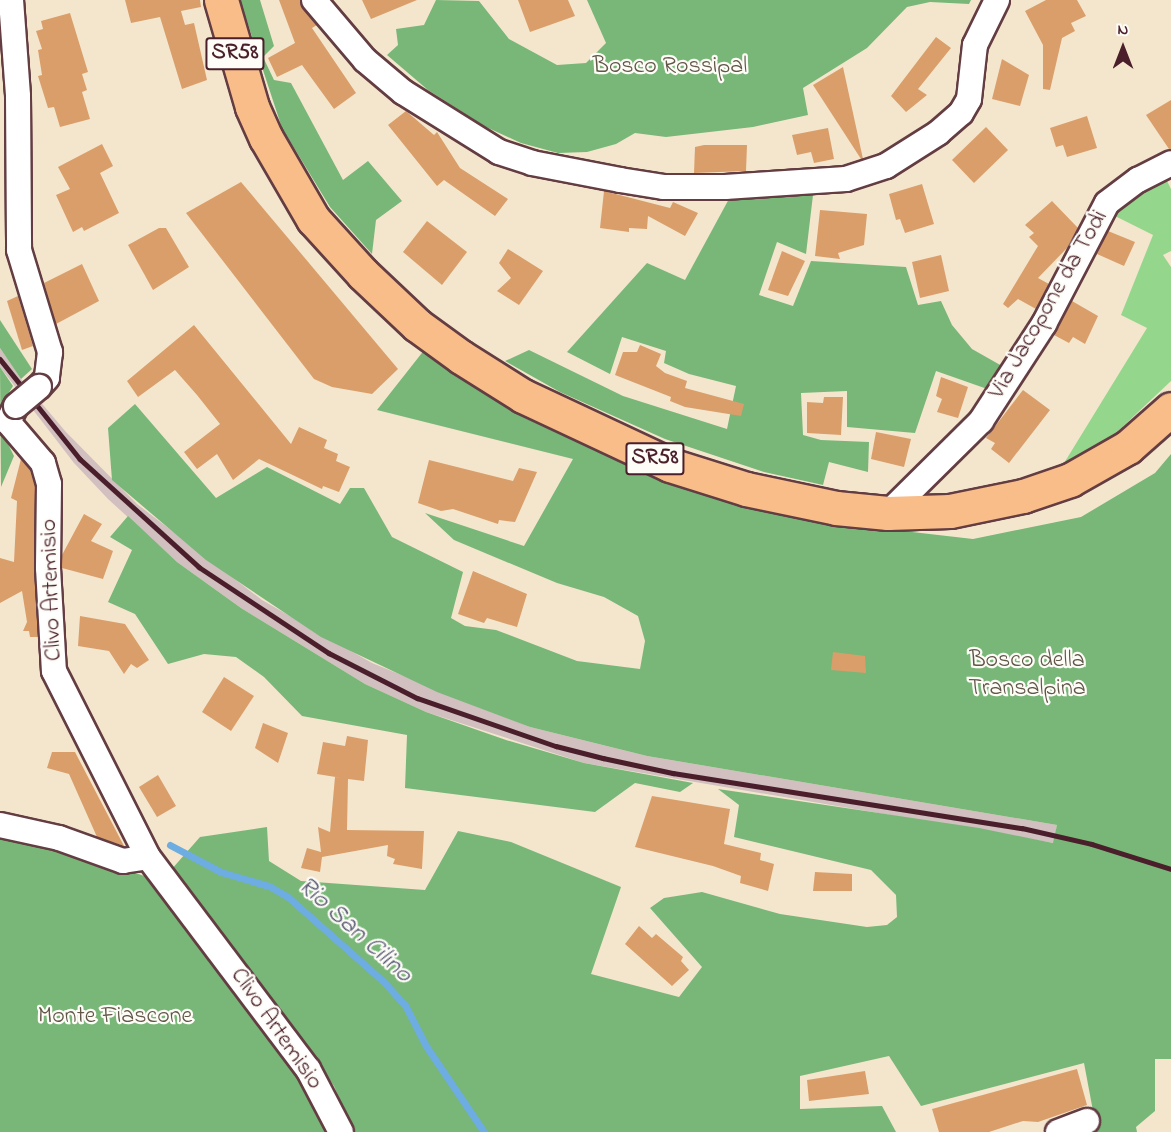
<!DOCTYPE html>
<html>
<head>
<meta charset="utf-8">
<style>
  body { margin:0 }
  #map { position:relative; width:1171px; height:1132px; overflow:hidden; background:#f4e6cd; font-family:"Indie Flower",sans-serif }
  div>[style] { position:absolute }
  .industrial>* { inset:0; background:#d2bfc0 }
  .green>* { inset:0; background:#95d68d }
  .forest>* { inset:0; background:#78b778 }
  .stream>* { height:7px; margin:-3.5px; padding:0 3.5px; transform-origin:3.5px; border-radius:3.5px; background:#6eade1 }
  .building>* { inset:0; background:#da9e6a }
  .roads { filter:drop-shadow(2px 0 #643d43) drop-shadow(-2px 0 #643d43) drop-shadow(0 2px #643d43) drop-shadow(0 -2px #643d43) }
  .minor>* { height:24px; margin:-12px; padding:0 12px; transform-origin:12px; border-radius:12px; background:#fff }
  .primary>* { height:33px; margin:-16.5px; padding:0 16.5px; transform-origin:16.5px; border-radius:16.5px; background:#f8bd89 }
  .rail>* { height:4.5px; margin:-2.25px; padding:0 2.25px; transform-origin:2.25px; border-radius:2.25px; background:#4a1f2b }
  .bridges { filter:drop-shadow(2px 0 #643d43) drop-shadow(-2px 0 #643d43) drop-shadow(0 2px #643d43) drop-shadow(0 -2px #643d43) }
  .minor-bridge>* { height:24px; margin:-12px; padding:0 12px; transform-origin:12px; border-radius:12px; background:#fff }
  span { translate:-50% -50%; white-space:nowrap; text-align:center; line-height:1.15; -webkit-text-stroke:4.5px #fdfcf7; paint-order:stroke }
  .shield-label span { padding:2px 4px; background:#fdfcf7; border:2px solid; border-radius:4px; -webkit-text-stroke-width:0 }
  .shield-label { font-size:22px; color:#4a1f2b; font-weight:700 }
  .park-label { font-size:24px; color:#605648 }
  .street-label { font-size:24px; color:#4a1f2b }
  .water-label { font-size:26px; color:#585874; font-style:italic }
  .north { position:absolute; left:1093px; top:18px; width:60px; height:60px; -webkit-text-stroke:4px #fdfcf7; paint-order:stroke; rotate:0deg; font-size:16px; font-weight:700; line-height:24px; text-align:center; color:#4a1f2b }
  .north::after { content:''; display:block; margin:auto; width:21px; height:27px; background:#4a1f2b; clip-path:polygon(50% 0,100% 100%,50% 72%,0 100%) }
</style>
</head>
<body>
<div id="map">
  <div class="industrial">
    <i style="clip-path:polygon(0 348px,21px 379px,66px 432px,137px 504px,262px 600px,372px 663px,530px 727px,647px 756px,1057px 825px,1054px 843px,584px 763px,426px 712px,365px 684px,241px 608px,177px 562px,108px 499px,74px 463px,0 367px)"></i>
  </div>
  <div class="green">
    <i style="clip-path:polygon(1165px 177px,1171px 189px,1171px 251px,1163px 255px,1171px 267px,1171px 381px,1099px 449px,1061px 468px,1147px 328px,1121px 315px,1153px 235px,1113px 215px)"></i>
  </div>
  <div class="forest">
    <i style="clip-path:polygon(240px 0,260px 0,274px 46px,263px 57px,274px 80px,291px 83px,343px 180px,368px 161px,402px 201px,376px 220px,372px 254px,330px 207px,282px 128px)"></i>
    <i style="clip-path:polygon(436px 0,479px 1px,509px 39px,557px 65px,586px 63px,606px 43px,587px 0,971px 0,969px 4px,930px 2px,907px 7px,867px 48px,803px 88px,808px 115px,753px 127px,666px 137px,635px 133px,616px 144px,587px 152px,558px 153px,521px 143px,484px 126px,428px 90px,387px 55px,398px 45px,396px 29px,424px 25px)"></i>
    <i style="clip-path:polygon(813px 195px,806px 254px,777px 242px,759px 295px,793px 306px,811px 261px,906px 267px,918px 305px,941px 301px,952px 325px,972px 349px,1002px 366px,993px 391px,936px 371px,915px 433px,847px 427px,847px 391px,801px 393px,803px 435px,821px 440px,869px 442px,868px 472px,829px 462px,823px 485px,764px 472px,665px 439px,560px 392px,505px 361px,529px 350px,623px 396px,727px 429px,736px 386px,689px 374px,664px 363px,666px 351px,622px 337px,610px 374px,567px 352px,647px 263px,685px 280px,730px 197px)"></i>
    <i style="clip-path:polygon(0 320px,32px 369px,21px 379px,0 348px)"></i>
    <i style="clip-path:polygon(425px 349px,834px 523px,973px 539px,1081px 517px,1155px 473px,1171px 454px,1171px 1059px,1155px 1059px,1155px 1111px,1136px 1127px,1137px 1132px,1083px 1132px,1096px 1127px,1084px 1063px,921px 1106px,889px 1056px,800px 1076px,800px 1109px,882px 1106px,896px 1132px,354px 1132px,334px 1086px,300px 1036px,171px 870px,200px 837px,267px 827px,269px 861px,301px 881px,425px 890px,458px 831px,511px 842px,621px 887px,591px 974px,679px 997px,702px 967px,650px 908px,664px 898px,702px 892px,780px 914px,867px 927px,887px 925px,897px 917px,896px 895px,871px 870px,734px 837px,739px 805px,718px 789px,979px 828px,1053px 843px,1057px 825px,647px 756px,530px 727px,437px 692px,321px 637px,206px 560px,112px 480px,108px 428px,135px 404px,216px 498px,267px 467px,340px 504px,350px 488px,364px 488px,392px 537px,463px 572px,451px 618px,465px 626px,496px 630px,577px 661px,640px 669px,645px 641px,638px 616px,604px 597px,557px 583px,454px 540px,425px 513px,524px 546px,573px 459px,377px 410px)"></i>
    <i style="clip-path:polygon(0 367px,13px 386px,0 407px,1px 430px,14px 456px,1px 487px)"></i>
    <i style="clip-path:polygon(128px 516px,177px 562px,241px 608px,365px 684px,426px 712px,506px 740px,584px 763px,693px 783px,680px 792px,635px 783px,595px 812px,405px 788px,407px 735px,302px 716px,264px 677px,236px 657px,204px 654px,168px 664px,135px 614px,108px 602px,132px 550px,110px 537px)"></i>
    <i style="clip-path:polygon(0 836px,44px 844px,154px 879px,283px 1047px,332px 1132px,0 1132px)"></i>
  </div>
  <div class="stream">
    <i style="left:170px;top:845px;width:58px;rotate:27.9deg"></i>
    <i style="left:221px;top:872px;width:50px;rotate:16.3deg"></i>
    <i style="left:269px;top:886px;width:22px;rotate:30deg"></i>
    <i style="left:288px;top:897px;width:128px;rotate:41.5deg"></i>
    <i style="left:384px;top:982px;width:31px;rotate:48deg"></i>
    <i style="left:405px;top:1005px;width:46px;rotate:62.9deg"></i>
    <i style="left:426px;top:1046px;width:104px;rotate:56deg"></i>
  </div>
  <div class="building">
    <i style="clip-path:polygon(125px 0,200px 0,201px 7px,181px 11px,185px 25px,194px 23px,207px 80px,182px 89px,160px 17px,131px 23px)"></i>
    <i style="clip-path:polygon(279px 0,300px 0,317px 25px,312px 28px,356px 93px,334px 109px,302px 65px,277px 77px,268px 58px,295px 43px)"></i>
    <i style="clip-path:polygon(362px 0,417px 0,371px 19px)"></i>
    <i style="clip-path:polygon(518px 0,568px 0,575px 16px,530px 32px)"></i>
    <i style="clip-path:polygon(1046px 0,1077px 0,1086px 16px,1071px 23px,1075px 31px,1062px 38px,1050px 90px,1043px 89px,1043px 45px,1025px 11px)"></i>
    <i style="clip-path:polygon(70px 13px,88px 72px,82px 74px,87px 90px,82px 92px,90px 119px,60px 127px,54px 107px,48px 108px,38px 76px,42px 75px,38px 50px,42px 49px,36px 31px,43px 29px,41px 21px)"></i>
    <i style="clip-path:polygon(936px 37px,951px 48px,918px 89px,927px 95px,906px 112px,891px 96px)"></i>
    <i style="clip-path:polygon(1002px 59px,1029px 75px,1020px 106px,992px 99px)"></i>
    <i style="clip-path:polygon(843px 67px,863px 159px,861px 159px,813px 85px)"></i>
    <i style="clip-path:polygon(1171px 100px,1171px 149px,1169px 149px,1146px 115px)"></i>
    <i style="clip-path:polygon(406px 111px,434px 135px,437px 132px,460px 168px,508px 199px,495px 216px,444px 180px,437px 186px,388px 125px)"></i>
    <i style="clip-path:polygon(1087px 116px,1097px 148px,1067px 157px,1063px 145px,1056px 147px,1050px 128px)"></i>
    <i style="clip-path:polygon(986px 127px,1008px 150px,974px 183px,952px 160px)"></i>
    <i style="clip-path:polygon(828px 128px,834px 159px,814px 163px,811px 152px,797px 155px,792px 135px)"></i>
    <i style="clip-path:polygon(102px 144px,113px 166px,100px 173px,119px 213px,84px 231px,82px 227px,73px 232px,56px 195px,70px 189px,58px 167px)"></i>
    <i style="clip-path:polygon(704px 145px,747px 145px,746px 171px,694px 173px,695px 147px)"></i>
    <i style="clip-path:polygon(241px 182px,398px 369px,372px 394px,332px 387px,314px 379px,186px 213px)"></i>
    <i style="clip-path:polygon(922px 184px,934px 224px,905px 233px,900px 219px,896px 220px,889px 194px)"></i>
    <i style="clip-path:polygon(604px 191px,670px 208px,673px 202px,698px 213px,685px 236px,648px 216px,647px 229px,629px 228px,629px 232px,600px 228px)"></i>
    <i style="clip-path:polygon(1052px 201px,1078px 228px,1067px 248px,1038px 278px,1049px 284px,1036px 309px,1018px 299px,1008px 308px,1003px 304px,1038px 246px,1029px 237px,1034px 233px,1025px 225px)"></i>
    <i style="clip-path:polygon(820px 210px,867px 214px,864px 245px,838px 253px,840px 259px,815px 256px)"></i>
    <i style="clip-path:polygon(427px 221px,467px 252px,442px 285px,403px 252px)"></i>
    <i style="clip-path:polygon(159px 228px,166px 228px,189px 267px,153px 290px,128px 245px)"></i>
    <i style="clip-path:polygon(1108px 231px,1135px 242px,1124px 266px,1097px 254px)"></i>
    <i style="clip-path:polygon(508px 249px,543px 271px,519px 305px,497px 291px,511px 278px,499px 263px)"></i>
    <i style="clip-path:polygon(782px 251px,805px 261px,788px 296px,768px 290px)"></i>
    <i style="clip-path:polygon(941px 255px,949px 291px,920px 298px,912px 262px)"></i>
    <i style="clip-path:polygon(82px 264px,99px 301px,56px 324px,44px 283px)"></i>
    <i style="clip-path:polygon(18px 296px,33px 346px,22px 350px,7px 301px)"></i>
    <i style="clip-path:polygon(1072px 301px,1098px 316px,1085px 344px,1073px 337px,1069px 343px,1054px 335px)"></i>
    <i style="clip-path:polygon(194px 325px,291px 444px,299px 427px,327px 440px,324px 448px,338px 454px,336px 461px,350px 467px,339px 492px,323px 486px,322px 489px,259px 459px,233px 480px,217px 454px,197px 469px,184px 452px,220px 424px,197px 395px,175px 370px,138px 397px,127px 381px)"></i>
    <i style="clip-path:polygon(640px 345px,661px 354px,656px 366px,665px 373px,687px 381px,685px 388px,744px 404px,741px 416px,685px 407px,670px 401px,671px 397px,615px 375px,623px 352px,637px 352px)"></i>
    <i style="clip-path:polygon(941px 377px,968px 387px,958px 418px,937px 412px,942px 399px,936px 396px)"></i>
    <i style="clip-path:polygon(1023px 390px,1050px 410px,1009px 463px,991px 449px,995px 443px,986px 438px)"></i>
    <i style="clip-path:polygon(824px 397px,843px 397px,841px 435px,807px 433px,807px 402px,823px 403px)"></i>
    <i style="clip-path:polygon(876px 432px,911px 439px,904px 467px,871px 459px)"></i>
    <i style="clip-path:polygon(21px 459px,30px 470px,35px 486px,38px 637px,30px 637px,29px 631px,23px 631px,27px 622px,22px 591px,0 603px,0 558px,14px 562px,17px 501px,11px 498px)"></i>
    <i style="clip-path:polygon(429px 460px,513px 481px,519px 468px,537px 472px,515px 522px,499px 520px,498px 524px,453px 509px,441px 511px,418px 503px)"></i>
    <i style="clip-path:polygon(84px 514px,102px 524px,91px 541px,113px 551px,103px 579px,62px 568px,62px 555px)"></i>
    <i style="clip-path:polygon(473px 571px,527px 594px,517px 627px,487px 618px,484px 623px,458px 614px)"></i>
    <i style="clip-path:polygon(80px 616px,125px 624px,149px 660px,137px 668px,131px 664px,124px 674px,109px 651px,78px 646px)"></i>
    <i style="clip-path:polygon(833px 652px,865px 656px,866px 673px,831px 670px)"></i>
    <i style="clip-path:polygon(224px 677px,254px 696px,231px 731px,202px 712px)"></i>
    <i style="clip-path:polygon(263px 723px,288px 733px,278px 763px,255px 748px)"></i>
    <i style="clip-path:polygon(347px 736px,368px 740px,364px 781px,348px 779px,347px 830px,424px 831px,422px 869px,393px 864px,395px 859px,387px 856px,388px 845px,322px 857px,320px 872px,301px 868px,307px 848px,321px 852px,318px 827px,330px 832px,335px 777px,342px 778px,317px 774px,323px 742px,345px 746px)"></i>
    <i style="clip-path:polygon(52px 752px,75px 752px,124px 846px,97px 837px,69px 774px,47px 768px)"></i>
    <i style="clip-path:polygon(158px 775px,176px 806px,157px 817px,139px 787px)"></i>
    <i style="clip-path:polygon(652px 796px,730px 809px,724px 844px,761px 853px,760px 860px,774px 864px,768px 891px,740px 883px,741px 876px,713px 866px,635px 847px)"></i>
    <i style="clip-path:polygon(815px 872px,852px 874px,852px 891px,813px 891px)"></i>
    <i style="clip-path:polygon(639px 926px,652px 938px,656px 934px,683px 957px,681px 961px,689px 970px,672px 986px,625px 944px)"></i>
    <i style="clip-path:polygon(1077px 1069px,1087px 1105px,1038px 1122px,1023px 1121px,989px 1132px,939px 1132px,932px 1109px)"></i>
    <i style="clip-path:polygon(865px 1071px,869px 1094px,809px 1101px,807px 1080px)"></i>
  </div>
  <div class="roads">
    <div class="minor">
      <i style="left:11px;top:0;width:96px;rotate:85.8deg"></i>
      <i style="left:18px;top:96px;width:154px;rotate:89.6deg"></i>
      <i style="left:19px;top:250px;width:107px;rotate:73.1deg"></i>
      <i style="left:50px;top:352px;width:26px;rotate:97deg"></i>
      <i style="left:47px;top:378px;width:12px;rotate:132deg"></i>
      <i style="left:314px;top:0;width:79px;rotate:49.6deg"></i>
      <i style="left:365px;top:60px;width:50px;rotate:40.1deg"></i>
      <i style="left:403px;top:92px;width:113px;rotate:32deg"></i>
      <i style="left:499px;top:152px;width:35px;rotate:18deg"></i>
      <i style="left:532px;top:163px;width:90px;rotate:10.9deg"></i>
      <i style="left:620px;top:180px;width:45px;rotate:9deg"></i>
      <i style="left:664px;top:187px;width:61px"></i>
      <i style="left:725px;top:187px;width:121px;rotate:-3.8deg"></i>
      <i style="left:846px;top:179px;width:42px;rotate:-18deg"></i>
      <i style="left:886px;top:166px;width:62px;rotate:-32.4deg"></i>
      <i style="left:938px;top:133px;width:30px;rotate:-41deg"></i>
      <i style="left:961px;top:113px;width:16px;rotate:-60deg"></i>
      <i style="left:969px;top:99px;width:54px;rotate:-83.7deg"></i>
      <i style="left:975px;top:45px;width:50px;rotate:-63.9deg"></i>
      <i style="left:16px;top:406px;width:18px;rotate:117deg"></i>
      <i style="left:8px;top:422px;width:54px;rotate:49.5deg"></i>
      <i style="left:43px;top:463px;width:22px;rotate:74deg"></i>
      <i style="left:49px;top:484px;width:84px;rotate:90.7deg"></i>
      <i style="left:48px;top:568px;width:103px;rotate:86.7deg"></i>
      <i style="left:54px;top:671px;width:208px;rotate:63.2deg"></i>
      <i style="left:148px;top:857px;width:266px;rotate:53deg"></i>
      <i style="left:308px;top:1069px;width:71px;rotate:62.4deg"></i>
      <i style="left:888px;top:513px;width:131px;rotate:-44.7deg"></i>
      <i style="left:981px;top:421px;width:116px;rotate:-57deg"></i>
      <i style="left:1044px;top:324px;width:136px;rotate:-62.5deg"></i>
      <i style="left:1107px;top:203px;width:39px;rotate:-37deg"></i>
      <i style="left:1138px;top:180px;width:37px;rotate:-27deg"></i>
      <i style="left:0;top:825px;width:60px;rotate:12.4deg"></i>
      <i style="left:59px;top:838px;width:68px;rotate:19.8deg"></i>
      <i style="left:123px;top:861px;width:25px;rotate:-9deg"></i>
      <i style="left:1058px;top:1132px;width:31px;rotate:-21deg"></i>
    </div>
    <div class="primary">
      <i style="left:221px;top:0;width:111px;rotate:73.8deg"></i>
      <i style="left:252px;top:107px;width:34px;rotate:66deg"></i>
      <i style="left:266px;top:138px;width:94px;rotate:59.9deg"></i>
      <i style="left:313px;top:219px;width:74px;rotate:47.7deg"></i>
      <i style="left:363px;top:274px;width:74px;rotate:43.4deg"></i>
      <i style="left:417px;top:325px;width:54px;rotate:36deg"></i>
      <i style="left:461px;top:357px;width:73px;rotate:32.2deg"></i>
      <i style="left:523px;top:396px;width:162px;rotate:25.1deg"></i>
      <i style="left:670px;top:465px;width:80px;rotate:17.5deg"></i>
      <i style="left:746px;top:489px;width:92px;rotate:11.9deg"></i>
      <i style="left:836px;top:508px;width:52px;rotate:5.5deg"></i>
      <i style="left:888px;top:513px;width:62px;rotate:-1.8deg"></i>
      <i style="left:950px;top:511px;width:75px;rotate:-11.6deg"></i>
      <i style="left:1023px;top:496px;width:50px;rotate:-18.8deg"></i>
      <i style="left:1070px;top:480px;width:67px;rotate:-29.6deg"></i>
      <i style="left:1128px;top:447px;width:57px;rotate:-41.5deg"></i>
    </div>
  </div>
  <div class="rail">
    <i style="left:0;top:359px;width:128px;rotate:51.3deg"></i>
    <i style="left:80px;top:459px;width:161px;rotate:42.2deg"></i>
    <i style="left:199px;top:567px;width:156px;rotate:33.5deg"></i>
    <i style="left:329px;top:653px;width:99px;rotate:27.1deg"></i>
    <i style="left:417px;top:698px;width:147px;rotate:19.1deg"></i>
    <i style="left:556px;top:746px;width:49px;rotate:14.3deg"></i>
    <i style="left:603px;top:758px;width:72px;rotate:12.1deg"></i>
    <i style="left:673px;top:773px;width:353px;rotate:9deg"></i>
    <i style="left:1022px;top:828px;width:72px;rotate:12.9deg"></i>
    <i style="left:1092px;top:844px;width:83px;rotate:17.6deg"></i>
  </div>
  <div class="bridges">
    <div class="minor-bridge">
      <i style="left:16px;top:406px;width:30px;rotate:-40deg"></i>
    </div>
  </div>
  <div class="shield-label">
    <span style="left:235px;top:54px">SR58</span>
    <span style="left:655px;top:459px">SR58</span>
  </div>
  <div class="park-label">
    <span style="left:670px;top:67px">Bosco Rossipal</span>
    <span style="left:1027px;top:675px">Bosco della<br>Transalpina</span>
    <span style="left:115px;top:1017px">Monte Fiascone</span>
  </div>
  <div class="street-label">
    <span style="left:1049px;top:305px;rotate:-60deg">Via Jacopone da Todi</span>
    <span style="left:52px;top:590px;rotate:-92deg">Clivo Artemisio</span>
    <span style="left:276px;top:1029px;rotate:55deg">Clivo Artemisio</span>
  </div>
  <div class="water-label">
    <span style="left:354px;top:931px;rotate:42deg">Rio San Cilino</span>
  </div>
  <div class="north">N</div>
</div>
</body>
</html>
